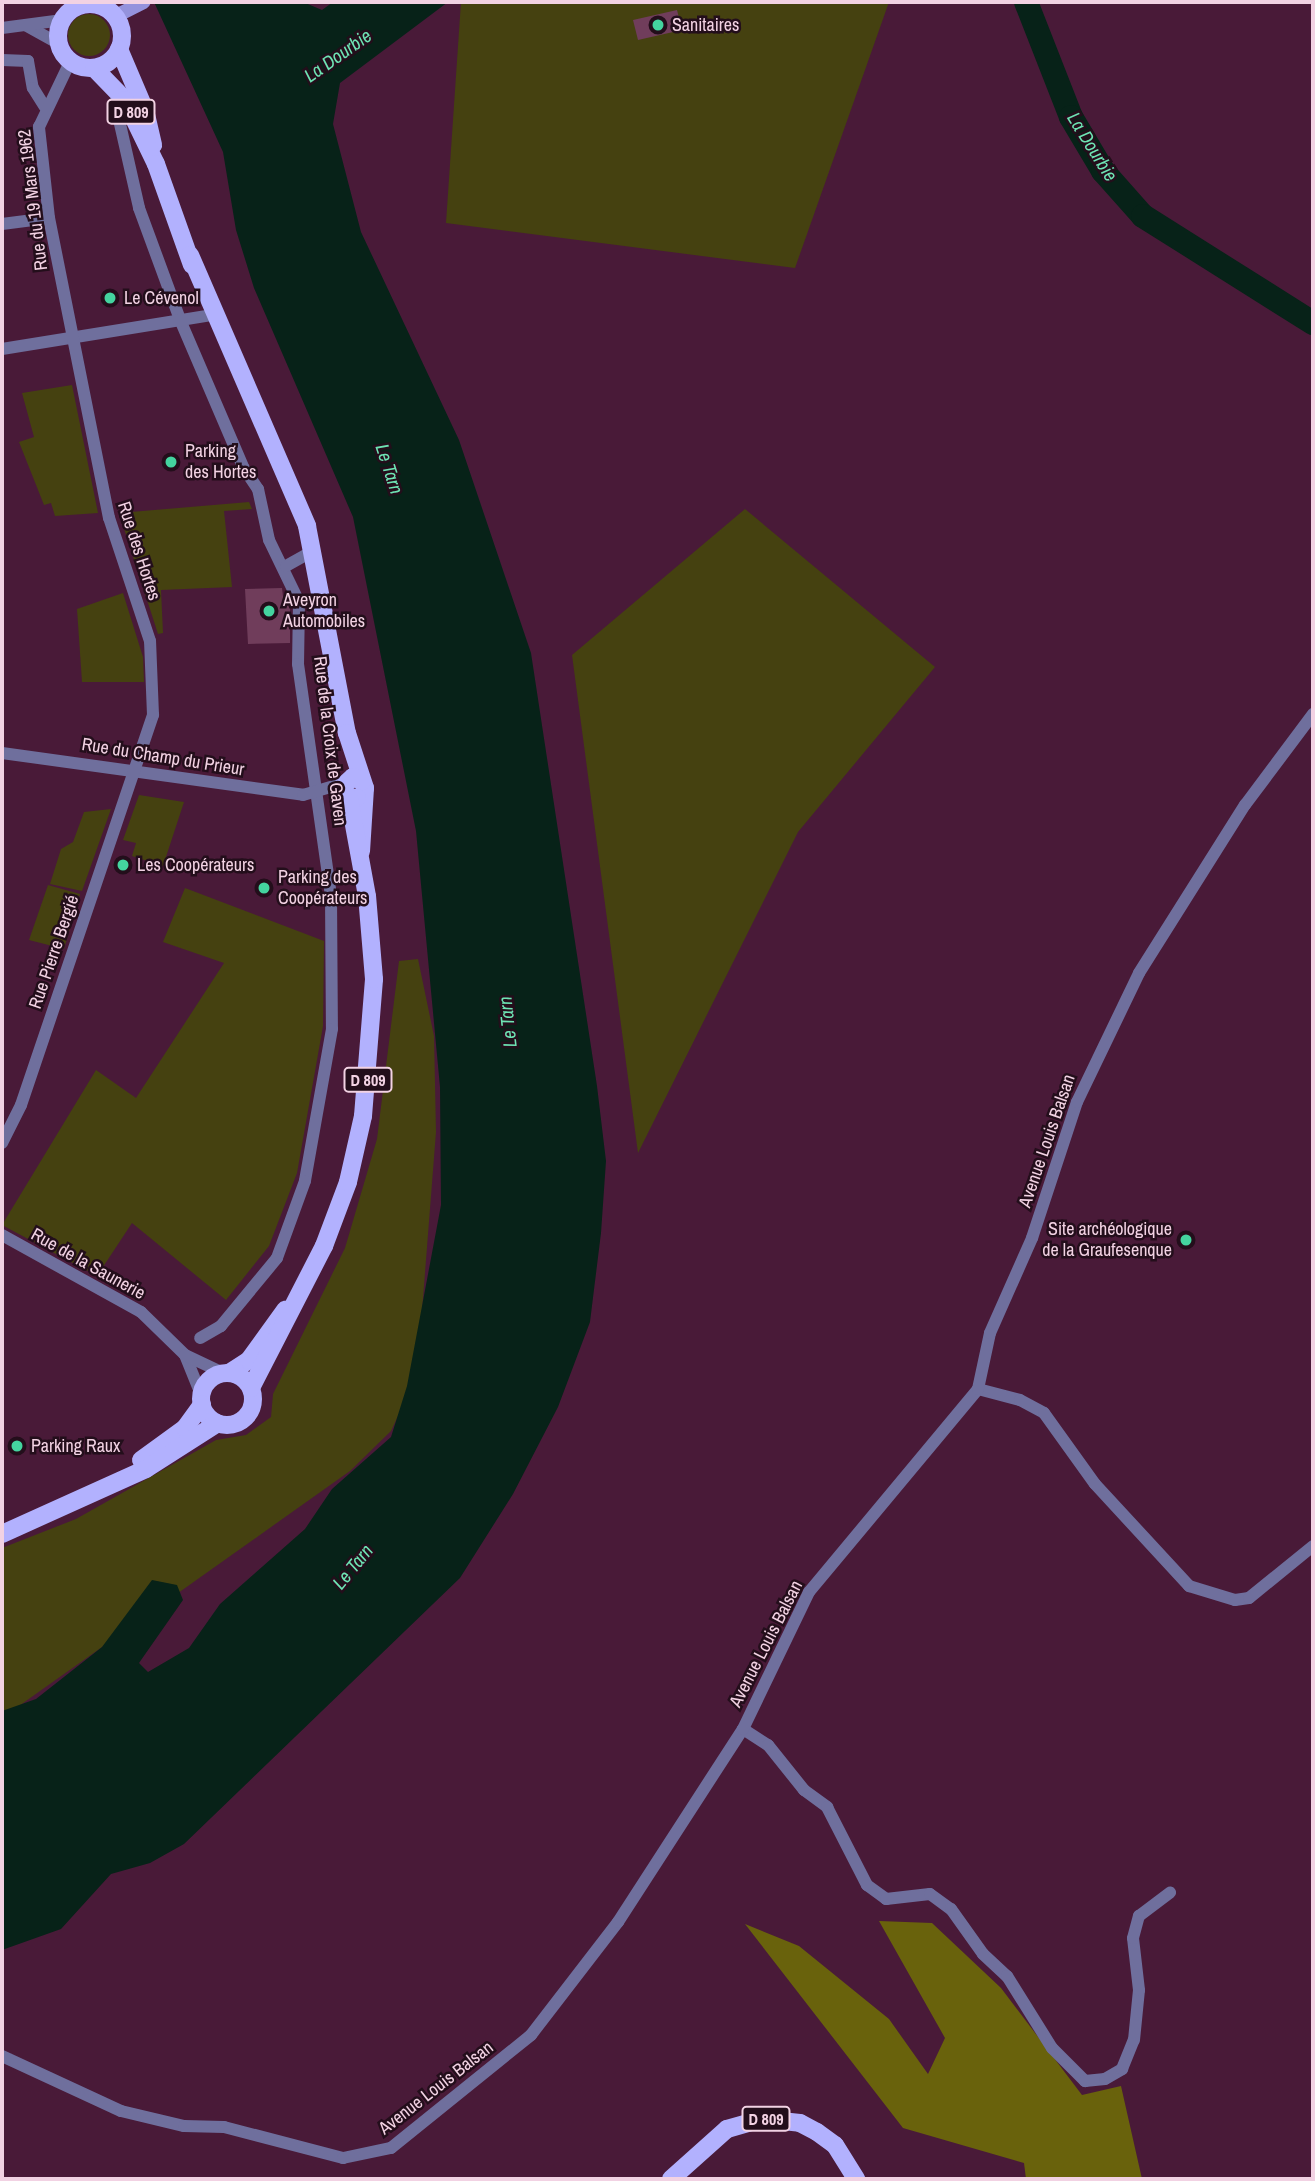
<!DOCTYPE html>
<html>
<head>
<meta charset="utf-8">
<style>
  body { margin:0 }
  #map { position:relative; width:1315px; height:2181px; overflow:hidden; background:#491a38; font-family:"Archivo Narrow",sans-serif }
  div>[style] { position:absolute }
  .green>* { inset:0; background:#454110 }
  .round { border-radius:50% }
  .forest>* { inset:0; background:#69620c }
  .water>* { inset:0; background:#072218 }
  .river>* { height:24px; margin:-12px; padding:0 12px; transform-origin:12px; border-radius:12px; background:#072218 }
  .building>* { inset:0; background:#703d5b }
  .minor>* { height:12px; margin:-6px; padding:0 6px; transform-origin:6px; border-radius:6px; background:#6f6f9d }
  .secondary>* { height:14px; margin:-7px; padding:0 7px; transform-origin:7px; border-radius:7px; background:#9492dd }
  .primary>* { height:18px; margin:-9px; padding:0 9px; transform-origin:9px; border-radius:9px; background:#b2b1fe }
  .primary>.ring { margin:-9px; padding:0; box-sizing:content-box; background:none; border:18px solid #b2b1fe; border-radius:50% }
  .dots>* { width:19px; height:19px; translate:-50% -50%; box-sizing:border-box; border:4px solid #230e1b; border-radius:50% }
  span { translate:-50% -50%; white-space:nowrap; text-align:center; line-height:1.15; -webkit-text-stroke:5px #230e1b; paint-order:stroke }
  .shield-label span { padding:2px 5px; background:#230e1b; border:2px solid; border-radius:5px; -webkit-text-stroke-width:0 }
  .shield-label { font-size:16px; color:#f2d2e3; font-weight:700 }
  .poi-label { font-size:18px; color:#f2d2e3 }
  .left { translate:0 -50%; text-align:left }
  .right { translate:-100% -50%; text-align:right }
  .street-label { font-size:18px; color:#f2d2e3 }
  .water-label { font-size:19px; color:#6ee4b4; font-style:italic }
  .frame { position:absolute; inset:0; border:4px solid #f2d2e3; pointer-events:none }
</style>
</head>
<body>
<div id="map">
  <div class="green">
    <i style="clip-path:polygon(461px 2px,889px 2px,795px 268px,446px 223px)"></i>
    <i class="round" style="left:68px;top:14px;width:42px;height:42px"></i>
    <i style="clip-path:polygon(72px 385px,98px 513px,55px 516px,51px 503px,44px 505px,19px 442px,34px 437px,22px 393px)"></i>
    <i style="clip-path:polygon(249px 502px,252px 509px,224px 511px,232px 587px,161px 590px,163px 633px,158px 634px,119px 513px)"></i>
    <i style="clip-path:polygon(745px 509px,935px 667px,798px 832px,638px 1153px,572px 655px)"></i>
    <i style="clip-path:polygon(123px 593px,143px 657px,144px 682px,82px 682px,77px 609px)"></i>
    <i style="clip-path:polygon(139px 795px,184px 802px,163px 866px,132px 856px,136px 843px,123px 840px)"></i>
    <i style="clip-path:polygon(111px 809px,82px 891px,50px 884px,61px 849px,73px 842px,84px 812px)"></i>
    <i style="clip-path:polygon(48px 885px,80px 894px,64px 949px,29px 940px)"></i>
    <i style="clip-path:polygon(185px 888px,324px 941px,323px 1026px,297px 1173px,269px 1246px,226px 1300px,132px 1223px,97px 1276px,2px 1225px,96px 1070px,136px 1098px,224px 963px,163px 942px)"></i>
    <i style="clip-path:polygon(418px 959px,434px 1036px,436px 1132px,417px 1375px,391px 1431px,350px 1471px,2px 1718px,2px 1548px,76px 1519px,216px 1440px,246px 1435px,271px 1417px,273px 1394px,345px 1248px,377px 1139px,399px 961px)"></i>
  </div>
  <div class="forest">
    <i style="clip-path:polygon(879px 1921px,932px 1923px,1001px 1988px,1082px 2095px,1121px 2086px,1142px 2179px,1026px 2179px,1024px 2163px,903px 2128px,745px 1924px,799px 1946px,889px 2019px,928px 2074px,945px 2038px)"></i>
  </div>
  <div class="water">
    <i style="clip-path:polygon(154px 2px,303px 2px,322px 10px,333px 2px,448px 2px,340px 83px,333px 124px,361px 232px,459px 440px,531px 653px,597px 1086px,606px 1161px,601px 1233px,590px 1322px,558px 1407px,513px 1494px,460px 1578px,184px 1844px,150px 1863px,111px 1874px,61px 1929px,2px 1950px,2px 1711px,36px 1699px,102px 1647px,152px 1580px,177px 1585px,183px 1600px,139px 1663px,148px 1672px,189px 1648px,220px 1604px,305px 1529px,332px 1489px,391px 1437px,407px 1386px,441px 1205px,440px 1087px,416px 831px,353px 517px,254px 288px,236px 230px,223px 152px)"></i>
  </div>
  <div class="river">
    <i style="left:1026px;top:2px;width:123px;rotate:68.6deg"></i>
    <i style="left:1071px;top:117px;width:63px;rotate:59.3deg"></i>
    <i style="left:1103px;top:171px;width:60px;rotate:48.4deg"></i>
    <i style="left:1143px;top:216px;width:201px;rotate:32.2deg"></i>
  </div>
  <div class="building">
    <i style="clip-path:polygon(677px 10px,682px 30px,638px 40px,633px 20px)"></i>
    <i style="clip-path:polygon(282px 588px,284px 605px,290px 605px,290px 643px,248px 644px,245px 589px)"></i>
  </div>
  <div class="minor">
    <i style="left:27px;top:26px;width:35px;rotate:29deg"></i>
    <i style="left:2px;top:28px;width:61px;rotate:-7.6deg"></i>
    <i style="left:2px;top:60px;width:26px;rotate:2deg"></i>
    <i style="left:28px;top:61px;width:27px;rotate:80deg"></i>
    <i style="left:33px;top:88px;width:22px;rotate:58deg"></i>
    <i style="left:115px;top:102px;width:109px;rotate:77.2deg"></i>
    <i style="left:139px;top:208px;width:121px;rotate:69.8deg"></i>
    <i style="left:181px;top:322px;width:158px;rotate:66.8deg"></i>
    <i style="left:243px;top:467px;width:27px;rotate:56deg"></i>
    <i style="left:258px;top:489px;width:52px;rotate:77.8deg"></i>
    <i style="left:269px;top:540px;width:69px;rotate:64.2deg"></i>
    <i style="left:299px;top:602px;width:62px;rotate:90.9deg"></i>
    <i style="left:298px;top:664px;width:234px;rotate:81.9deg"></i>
    <i style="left:331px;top:896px;width:133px;rotate:89.6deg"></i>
    <i style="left:332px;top:1029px;width:154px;rotate:100.1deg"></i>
    <i style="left:305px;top:1181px;width:82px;rotate:110deg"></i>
    <i style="left:277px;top:1258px;width:88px;rotate:129.5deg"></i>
    <i style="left:221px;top:1326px;width:24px;rotate:150deg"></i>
    <i style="left:2px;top:224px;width:47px;rotate:-7.3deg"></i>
    <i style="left:2px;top:349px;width:212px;rotate:-9.2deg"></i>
    <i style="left:286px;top:566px;width:23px;rotate:-29deg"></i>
    <i style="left:2px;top:753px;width:304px;rotate:7.9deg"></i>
    <i style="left:303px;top:795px;width:43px;rotate:-16.3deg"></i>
    <i style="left:2px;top:1143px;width:42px;rotate:-63.4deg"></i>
    <i style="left:21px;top:1105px;width:412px;rotate:-71.3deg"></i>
    <i style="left:153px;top:715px;width:74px;rotate:-92.3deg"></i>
    <i style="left:150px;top:641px;width:130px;rotate:-108.4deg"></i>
    <i style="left:109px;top:518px;width:306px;rotate:-101.3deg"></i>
    <i style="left:49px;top:218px;width:92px;rotate:-96.3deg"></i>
    <i style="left:39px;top:127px;width:72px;rotate:-64.5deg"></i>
    <i style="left:2px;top:1235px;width:159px;rotate:29deg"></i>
    <i style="left:141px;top:1312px;width:62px;rotate:44.3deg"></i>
    <i style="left:978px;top:1389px;width:43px;rotate:14.7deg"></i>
    <i style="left:1020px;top:1400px;width:27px;rotate:28deg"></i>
    <i style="left:1044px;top:1413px;width:87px;rotate:54.3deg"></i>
    <i style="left:1095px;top:1484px;width:139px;rotate:47.3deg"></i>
    <i style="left:1189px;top:1586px;width:48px;rotate:16.9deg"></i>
    <i style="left:1235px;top:1600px;width:14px;rotate:-8deg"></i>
    <i style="left:1249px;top:1598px;width:82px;rotate:-39.1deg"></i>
    <i style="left:202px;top:1397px;width:45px;rotate:-112deg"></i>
    <i style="left:185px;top:1355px;width:42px;rotate:25.3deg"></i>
    <i style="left:743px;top:1729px;width:30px;rotate:33deg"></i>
    <i style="left:768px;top:1745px;width:58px;rotate:51.3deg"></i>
    <i style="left:804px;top:1790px;width:29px;rotate:36deg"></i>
    <i style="left:827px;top:1807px;width:88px;rotate:62.9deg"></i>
    <i style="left:867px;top:1885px;width:24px;rotate:36deg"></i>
    <i style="left:886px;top:1899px;width:44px;rotate:-6.5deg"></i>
    <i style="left:930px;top:1894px;width:26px;rotate:36deg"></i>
    <i style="left:951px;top:1909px;width:55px;rotate:54.6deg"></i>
    <i style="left:983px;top:1954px;width:33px;rotate:43deg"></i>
    <i style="left:1007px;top:1976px;width:85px;rotate:58deg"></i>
    <i style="left:1052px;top:2048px;width:47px;rotate:45deg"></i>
    <i style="left:1085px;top:2081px;width:20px;rotate:-6deg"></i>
    <i style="left:1105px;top:2079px;width:20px;rotate:-30deg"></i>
    <i style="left:1122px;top:2069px;width:31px;rotate:-68deg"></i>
    <i style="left:1134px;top:2040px;width:50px;rotate:-84.3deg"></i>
    <i style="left:1139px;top:1990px;width:52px;rotate:-96.6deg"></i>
    <i style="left:1133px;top:1938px;width:23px;rotate:-75deg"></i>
    <i style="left:1139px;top:1916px;width:39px;rotate:-37deg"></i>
    <i style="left:2px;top:2056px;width:131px;rotate:24.8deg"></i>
    <i style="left:121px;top:2111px;width:65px;rotate:13.4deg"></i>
    <i style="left:184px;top:2126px;width:40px;rotate:1.4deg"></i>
    <i style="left:224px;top:2127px;width:123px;rotate:14.6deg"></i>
    <i style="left:343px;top:2158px;width:49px;rotate:-11.8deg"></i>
    <i style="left:391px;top:2148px;width:180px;rotate:-38.9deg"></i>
    <i style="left:531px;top:2035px;width:143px;rotate:-52.4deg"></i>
    <i style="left:618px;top:1922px;width:230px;rotate:-57.1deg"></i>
    <i style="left:743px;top:1729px;width:152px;rotate:-64.3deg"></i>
    <i style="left:809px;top:1592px;width:264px;rotate:-50.2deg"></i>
    <i style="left:978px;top:1389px;width:57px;rotate:-77.9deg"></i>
    <i style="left:990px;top:1333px;width:104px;rotate:-66.1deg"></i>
    <i style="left:1032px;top:1238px;width:143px;rotate:-71.7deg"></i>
    <i style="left:1077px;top:1102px;width:143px;rotate:-64.3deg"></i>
    <i style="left:1139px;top:973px;width:199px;rotate:-57.8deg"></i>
    <i style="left:1245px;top:805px;width:114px;rotate:-53.2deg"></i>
  </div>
  <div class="secondary">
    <i style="left:116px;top:16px;width:31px;rotate:-27deg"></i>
  </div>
  <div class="primary">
    <i class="ring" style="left:58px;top:4px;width:46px;height:46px"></i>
    <i style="left:119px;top:49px;width:66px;rotate:66.9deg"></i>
    <i style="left:145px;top:110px;width:36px;rotate:77deg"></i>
    <i style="left:94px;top:68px;width:45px;rotate:45.9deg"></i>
    <i style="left:125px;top:100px;width:71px;rotate:64.2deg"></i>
    <i style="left:156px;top:164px;width:107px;rotate:70.4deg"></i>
    <i style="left:190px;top:255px;width:295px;rotate:66.6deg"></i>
    <i style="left:307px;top:526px;width:211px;rotate:79.1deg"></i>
    <i style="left:347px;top:733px;width:58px;rotate:71.9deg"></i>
    <i style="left:365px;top:788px;width:63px;rotate:93.6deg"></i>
    <i style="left:357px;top:798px;width:10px;rotate:-174deg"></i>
    <i style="left:347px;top:797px;width:12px;rotate:-110deg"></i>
    <i style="left:343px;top:786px;width:13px;rotate:-42deg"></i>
    <i style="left:353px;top:777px;width:10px;rotate:24deg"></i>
    <i style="left:229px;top:1373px;width:24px;rotate:-33deg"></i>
    <i style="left:249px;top:1360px;width:62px;rotate:-54.2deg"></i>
    <i class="ring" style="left:201px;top:1373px;width:34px;height:34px"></i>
    <i style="left:251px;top:1388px;width:160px;rotate:-62.8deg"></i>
    <i style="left:324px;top:1246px;width:68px;rotate:-69.4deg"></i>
    <i style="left:348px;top:1182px;width:68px;rotate:-77.2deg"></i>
    <i style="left:363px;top:1116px;width:137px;rotate:-85.4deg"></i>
    <i style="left:374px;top:979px;width:83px;rotate:-94.8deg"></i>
    <i style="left:367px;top:896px;width:100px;rotate:-100.4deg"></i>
    <i style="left:141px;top:1460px;width:54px;rotate:-36deg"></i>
    <i style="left:185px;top:1428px;width:29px;rotate:-54deg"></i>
    <i style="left:2px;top:1534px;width:158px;rotate:-24.3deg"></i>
    <i style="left:146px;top:1469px;width:85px;rotate:-32.6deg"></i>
    <i style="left:671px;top:2179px;width:75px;rotate:-41.8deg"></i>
    <i style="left:727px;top:2129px;width:37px;rotate:-16deg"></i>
    <i style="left:763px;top:2119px;width:37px;rotate:6deg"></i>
    <i style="left:800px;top:2123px;width:19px;rotate:28deg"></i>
    <i style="left:817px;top:2132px;width:22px;rotate:36deg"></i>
    <i style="left:835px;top:2145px;width:40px;rotate:58deg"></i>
  </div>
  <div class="dots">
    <i style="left:658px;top:25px;background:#44d49f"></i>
    <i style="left:110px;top:298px;background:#44d49f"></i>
    <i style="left:171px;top:462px;background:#44d49f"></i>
    <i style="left:269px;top:611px;background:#44d49f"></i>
    <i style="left:123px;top:865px;background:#44d49f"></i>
    <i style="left:264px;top:888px;background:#44d49f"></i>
    <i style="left:1186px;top:1240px;background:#44d49f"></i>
    <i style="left:17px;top:1446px;background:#44d49f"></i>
  </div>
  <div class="shield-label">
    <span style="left:131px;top:112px">D 809</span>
    <span style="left:368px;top:1080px">D 809</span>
    <span style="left:766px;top:2119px">D 809</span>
  </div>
  <div class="poi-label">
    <span class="left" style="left:672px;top:25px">Sanitaires</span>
    <span class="left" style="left:124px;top:298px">Le Cévenol</span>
    <span class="left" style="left:185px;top:462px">Parking<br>des Hortes</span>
    <span class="left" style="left:283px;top:611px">Aveyron<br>Automobiles</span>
    <span class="left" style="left:137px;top:865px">Les Coopérateurs</span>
    <span class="left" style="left:278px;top:888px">Parking des<br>Coopérateurs</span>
    <span class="right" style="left:1172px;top:1240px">Site archéologique<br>de la Graufesenque</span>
    <span class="left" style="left:31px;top:1446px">Parking Raux</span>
  </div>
  <div class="street-label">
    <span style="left:33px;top:200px;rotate:-97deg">Rue du 19 Mars 1962</span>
    <span style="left:139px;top:551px;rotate:72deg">Rue des Hortes</span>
    <span style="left:330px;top:741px;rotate:83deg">Rue de la Croix de Gaven</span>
    <span style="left:163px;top:757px;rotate:9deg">Rue du Champ du Prieur</span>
    <span style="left:54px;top:952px;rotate:-71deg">Rue Pierre Bergié</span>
    <span style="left:1047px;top:1141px;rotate:-71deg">Avenue Louis Balsan</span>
    <span style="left:88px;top:1264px;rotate:29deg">Rue de la Saunerie</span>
    <span style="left:766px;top:1644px;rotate:-63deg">Avenue Louis Balsan</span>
    <span style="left:436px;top:2088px;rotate:-38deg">Avenue Louis Balsan</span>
  </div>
  <div class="water-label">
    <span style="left:338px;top:56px;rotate:-35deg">La Dourbie</span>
    <span style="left:1092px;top:147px;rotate:58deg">La Dourbie</span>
    <span style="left:389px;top:469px;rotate:72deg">Le Tarn</span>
    <span style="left:508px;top:1022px;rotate:-96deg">Le Tarn</span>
    <span style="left:353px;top:1567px;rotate:-51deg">Le Tarn</span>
  </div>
  <div class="frame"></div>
</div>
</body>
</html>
